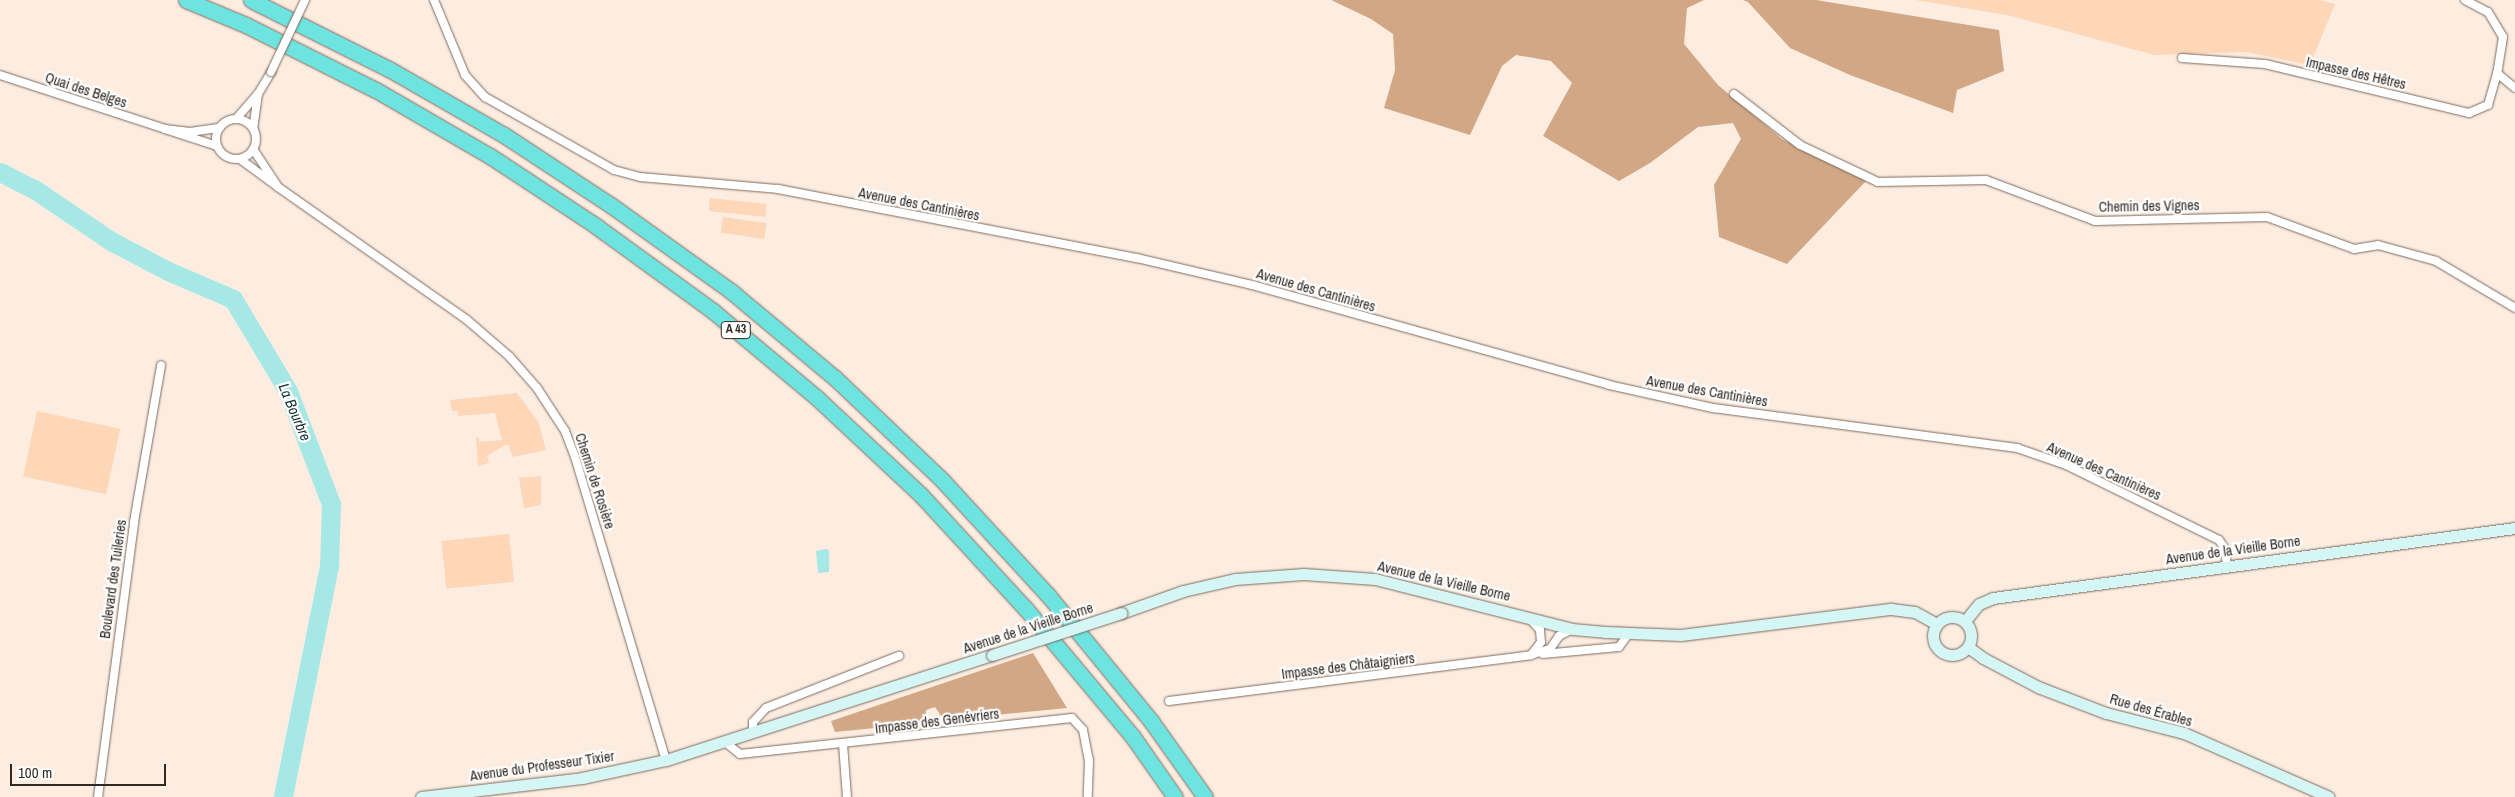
<!DOCTYPE html>
<html>
<head>
<meta charset="utf-8">
<style>
	body { margin:0 }
	#map { position:relative; width:2515px; height:797px; overflow:hidden; background:#fdede1; font-family:"Archivo Narrow",sans-serif }
	div>[style] { position:absolute }
	.green>* { inset:0; background:#fed6b8; transform-origin:0 0 }
	.forest>* { inset:0; background:#d1a786 }
	.water>* { inset:0; background:#a6e8e5 }
	.river>* { height:19px; margin:-9.5px; padding:0 9.5px; transform-origin:9.5px; border-radius:9.5px; background:#a6e8e5 }
	.roads { filter:drop-shadow(0 0 1px #7c6a5d) drop-shadow(0 0 1px #7c6a5d) }
	.street>* { height:8px; margin:-4px; padding:0 4px; transform-origin:4px; border-radius:4px; background:#fff }
	.street>.ring { margin:-4px; padding:0; box-sizing:content-box; background:none; border:8px solid #fff; border-radius:50% }
	.secondary>* { height:11px; margin:-5.5px; padding:0 5.5px; transform-origin:5.5px; border-radius:5.5px; background:#d4f7f6 }
	.secondary>.ring { margin:-5.5px; padding:0; box-sizing:content-box; background:none; border:11px solid #d4f7f6; border-radius:50% }
	.highway>* { height:15px; margin:-7.5px; padding:0 7.5px; transform-origin:7.5px; border-radius:7.5px; background:#6ee4e0 }
	.bridges { filter:drop-shadow(0 0 1px #7c6a5d) drop-shadow(0 0 1px #7c6a5d) }
	.street-bridge>* { height:8px; margin:-4px; padding:0 4px; transform-origin:4px; border-radius:4px; background:#fff }
	.secondary-bridge>* { height:11px; margin:-5.5px; padding:0 5.5px; transform-origin:5.5px; border-radius:5.5px; background:#d4f7f6 }
	span { translate:-50% -50%; white-space:nowrap; text-align:center; line-height:1.15; -webkit-text-stroke:4.5px #fff; paint-order:stroke }
	.shield-label span { padding:1px 4px; background:#fff; border:1px solid; border-radius:4px; -webkit-text-stroke-width:0 }
	.shield-label { font-size:12px; color:#312a24; font-weight:700 }
	.street-label { font-size:14px; color:#312a24 }
	.water-label { font-size:15px; color:#123332; font-style:italic }
	.scale { position:absolute; left:10px; top:764px; width:156px; height:22px; box-sizing:border-box; border:2px solid #312a24; border-top:0; padding-left:6px; font-size:15px; line-height:18px; white-space:nowrap; color:#312a24; -webkit-text-stroke:4px #fff; paint-order:stroke }
</style>
</head>
<body>
<div id="map">
	<div class="green">
		<i style="clip-path:polygon(1915px 0,2320px 0,2335px 4px,2310px 65px,2246px 52px,2154px 55px,2007px 15px)"></i>
		<i style="left:710px;top:198px;width:57px;height:13px;rotate:6deg"></i>
		<i style="left:723px;top:217px;width:44px;height:16px;rotate:8deg"></i>
		<i style="clip-path:polygon(517px 393px,539px 423px,546px 450px,513px 457px,508px 445px,505px 445px,487px 456px,489px 463px,478px 466px,476px 438px,479px 437px,479px 442px,502px 440px,495px 413px,458px 416px,457px 411px,452px 411px,450px 400px)"></i>
		<i style="left:37px;top:411px;width:85px;height:67px;rotate:12deg"></i>
		<i style="clip-path:polygon(541px 476px,541px 505px,524px 508px,519px 478px)"></i>
		<i style="left:509px;top:534px;width:48px;height:68px;rotate:84deg"></i>
	</div>
	<div class="forest">
		<i style="clip-path:polygon(1331px 0,1704px 0,1687px 8px,1684px 44px,1718px 85px,1782px 139px,1866px 181px,1787px 264px,1719px 237px,1714px 185px,1741px 139px,1733px 123px,1698px 127px,1650px 163px,1619px 181px,1543px 136px,1572px 83px,1551px 61px,1516px 55px,1502px 66px,1470px 135px,1384px 108px,1395px 70px,1393px 34px,1371px 19px)"></i>
		<i style="clip-path:polygon(1743px 0,1816px 0,1999px 30px,2004px 71px,1957px 90px,1953px 113px,1850px 75px,1790px 48px,1748px 2px)"></i>
		<i style="clip-path:polygon(1033px 653px,1067px 708px,944px 720px,935px 707px,926px 710px,925px 723px,835px 732px,831px 721px)"></i>
	</div>
	<div class="water">
		<i style="clip-path:polygon(826px 549px,829px 550px,829px 572px,818px 573px,816px 551px)"></i>
	</div>
	<div class="river">
		<i style="left:0;top:172px;width:38px;rotate:27deg"></i>
		<i style="left:34px;top:189px;width:93px;rotate:34deg"></i>
		<i style="left:111px;top:241px;width:64px;rotate:27.8deg"></i>
		<i style="left:168px;top:271px;width:71px;rotate:23.3deg"></i>
		<i style="left:233px;top:299px;width:107px;rotate:59.1deg"></i>
		<i style="left:288px;top:391px;width:121px;rotate:69.2deg"></i>
		<i style="left:331px;top:504px;width:62px;rotate:91.8deg"></i>
		<i style="left:329px;top:566px;width:236px;rotate:101.3deg"></i>
	</div>
	<div class="roads">
		<div class="street">
			<i style="left:434px;top:0;width:81px;rotate:67.5deg"></i>
			<i style="left:465px;top:75px;width:30px;rotate:48deg"></i>
			<i style="left:485px;top:97px;width:148px;rotate:29.5deg"></i>
			<i style="left:614px;top:170px;width:28px;rotate:15deg"></i>
			<i style="left:641px;top:177px;width:138px;rotate:5deg"></i>
			<i style="left:778px;top:189px;width:366px;rotate:10.9deg"></i>
			<i style="left:1137px;top:258px;width:118px;rotate:13.2deg"></i>
			<i style="left:1252px;top:285px;width:371px;rotate:15.6deg"></i>
			<i style="left:1609px;top:385px;width:107px;rotate:12.5deg"></i>
			<i style="left:1713px;top:408px;width:307px;rotate:7.5deg"></i>
			<i style="left:2017px;top:448px;width:52px;rotate:19.1deg"></i>
			<i style="left:2066px;top:465px;width:170px;rotate:26.1deg"></i>
			<i style="left:2219px;top:540px;width:11px;rotate:56deg"></i>
			<i style="left:2225px;top:549px;width:17px;rotate:83deg"></i>
			<i style="left:2465px;top:0;width:26px;rotate:28deg"></i>
			<i style="left:2488px;top:12px;width:29px;rotate:59deg"></i>
			<i style="left:2503px;top:37px;width:36px;rotate:99deg"></i>
			<i style="left:2497px;top:73px;width:23px;rotate:40deg"></i>
			<i style="left:2182px;top:58px;width:83px;rotate:4.1deg"></i>
			<i style="left:2265px;top:64px;width:210px;rotate:13.5deg"></i>
			<i style="left:2469px;top:113px;width:21px;rotate:-23deg"></i>
			<i style="left:2488px;top:105px;width:33px;rotate:-74deg"></i>
			<i style="left:0;top:75px;width:174px;rotate:18.1deg"></i>
			<i style="left:258px;top:94px;width:26px;rotate:-59deg"></i>
			<i style="left:1734px;top:94px;width:83px;rotate:37.7deg"></i>
			<i style="left:1800px;top:145px;width:86px;rotate:25.4deg"></i>
			<i style="left:1878px;top:182px;width:108px;rotate:-1.1deg"></i>
			<i style="left:1986px;top:180px;width:116px;rotate:20.6deg"></i>
			<i style="left:2095px;top:221px;width:172px;rotate:-1.3deg"></i>
			<i style="left:2267px;top:217px;width:93px;rotate:20.2deg"></i>
			<i style="left:2354px;top:249px;width:24px;rotate:-9deg"></i>
			<i style="left:2378px;top:245px;width:60px;rotate:15.4deg"></i>
			<i style="left:2436px;top:261px;width:92px;rotate:30.7deg"></i>
			<i style="left:236px;top:119px;width:33px;rotate:-49deg"></i>
			<i style="left:258px;top:94px;width:34px;rotate:98deg"></i>
			<i class="ring" style="left:216px;top:119px;width:32px;height:32px"></i>
			<i style="left:217px;top:146px;width:55px;rotate:-161.9deg"></i>
			<i style="left:165px;top:129px;width:25px;rotate:7deg"></i>
			<i style="left:190px;top:132px;width:30px;rotate:-8deg"></i>
			<i style="left:240px;top:159px;width:47px;rotate:36.4deg"></i>
			<i style="left:278px;top:187px;width:45px;rotate:-123.3deg"></i>
			<i style="left:278px;top:187px;width:230px;rotate:35.1deg"></i>
			<i style="left:466px;top:319px;width:57px;rotate:40.7deg"></i>
			<i style="left:509px;top:356px;width:43px;rotate:48.8deg"></i>
			<i style="left:537px;top:388px;width:51px;rotate:56.9deg"></i>
			<i style="left:565px;top:431px;width:28px;rotate:69deg"></i>
			<i style="left:575px;top:457px;width:316px;rotate:73.3deg"></i>
			<i style="left:1543px;top:654px;width:76px;rotate:-5.3deg"></i>
			<i style="left:1619px;top:647px;width:17px;rotate:-54deg"></i>
			<i style="left:1531px;top:655px;width:16px;rotate:-52deg"></i>
			<i style="left:1541px;top:642px;width:12px;rotate:-95deg"></i>
			<i style="left:1540px;top:630px;width:13px;rotate:-132deg"></i>
			<i style="left:1169px;top:701px;width:365px;rotate:-7.2deg"></i>
			<i style="left:1531px;top:655px;width:20px;rotate:-18deg"></i>
			<i style="left:1550px;top:649px;width:16px;rotate:-55deg"></i>
			<i style="left:1559px;top:636px;width:15px;rotate:-28deg"></i>
			<i style="left:753px;top:733px;width:11px;rotate:-90deg"></i>
			<i style="left:753px;top:722px;width:19px;rotate:-47deg"></i>
			<i style="left:766px;top:708px;width:143px;rotate:-21.4deg"></i>
			<i style="left:725px;top:742px;width:19px;rotate:39deg"></i>
			<i style="left:740px;top:754px;width:334px;rotate:-6.2deg"></i>
			<i style="left:1072px;top:718px;width:16px;rotate:47deg"></i>
			<i style="left:1083px;top:730px;width:31px;rotate:79deg"></i>
			<i style="left:1089px;top:760px;width:37px;rotate:92deg"></i>
			<i style="left:843px;top:744px;width:53px;rotate:85.7deg"></i>
			<i style="left:98px;top:797px;width:277px;rotate:-82.5deg"></i>
			<i style="left:134px;top:522px;width:159px;rotate:-80.2deg"></i>
		</div>
		<div class="secondary">
			<i style="left:1121px;top:613px;width:66px;rotate:-19.5deg"></i>
			<i style="left:1183px;top:591px;width:53px;rotate:-13deg"></i>
			<i style="left:1235px;top:579px;width:69px;rotate:-4.1deg"></i>
			<i style="left:1304px;top:574px;width:71px;rotate:4deg"></i>
			<i style="left:1375px;top:579px;width:203px;rotate:14.2deg"></i>
			<i style="left:1572px;top:629px;width:33px;rotate:5deg"></i>
			<i style="left:1605px;top:632px;width:76px;rotate:2.3deg"></i>
			<i style="left:1681px;top:635px;width:212px;rotate:-7.1deg"></i>
			<i style="left:1891px;top:609px;width:24px;rotate:7deg"></i>
			<i style="left:1915px;top:612px;width:25px;rotate:29deg"></i>
			<i class="ring" style="left:1933px;top:617px;width:27px;height:27px"></i>
			<i style="left:1965px;top:621px;width:22px;rotate:-51deg"></i>
			<i style="left:1979px;top:604px;width:15px;rotate:-23deg"></i>
			<i style="left:1993px;top:598px;width:527px;rotate:-7.64deg"></i>
			<i style="left:1968px;top:647px;width:19px;rotate:36deg"></i>
			<i style="left:1983px;top:658px;width:62px;rotate:27.8deg"></i>
			<i style="left:2038px;top:687px;width:73px;rotate:20.9deg"></i>
			<i style="left:2106px;top:713px;width:81px;rotate:14.4deg"></i>
			<i style="left:2184px;top:733px;width:158px;rotate:23.8deg"></i>
			<i style="left:421px;top:797px;width:162px;rotate:-6.7deg"></i>
			<i style="left:582px;top:778px;width:86px;rotate:-12.1deg"></i>
			<i style="left:666px;top:760px;width:342px;rotate:-17.9deg"></i>
		</div>
		<div class="highway">
			<i style="left:186px;top:0;width:65px;rotate:22.6deg"></i>
			<i style="left:246px;top:25px;width:145px;rotate:26.6deg"></i>
			<i style="left:376px;top:90px;width:132px;rotate:30.1deg"></i>
			<i style="left:490px;top:156px;width:127px;rotate:33.4deg"></i>
			<i style="left:596px;top:226px;width:145px;rotate:36deg"></i>
			<i style="left:713px;top:311px;width:136px;rotate:39.9deg"></i>
			<i style="left:817px;top:398px;width:142px;rotate:43deg"></i>
			<i style="left:921px;top:495px;width:155px;rotate:47.4deg"></i>
			<i style="left:1026px;top:609px;width:167px;rotate:50.1deg"></i>
			<i style="left:1133px;top:737px;width:73px;rotate:55deg"></i>
			<i style="left:251px;top:0;width:154px;rotate:26.6deg"></i>
			<i style="left:389px;top:69px;width:133px;rotate:29.9deg"></i>
			<i style="left:504px;top:135px;width:129px;rotate:33.3deg"></i>
			<i style="left:612px;top:206px;width:148px;rotate:35.6deg"></i>
			<i style="left:732px;top:292px;width:134px;rotate:39.9deg"></i>
			<i style="left:835px;top:378px;width:149px;rotate:43.6deg"></i>
			<i style="left:943px;top:481px;width:155px;rotate:47.4deg"></i>
			<i style="left:1048px;top:595px;width:163px;rotate:50.7deg"></i>
			<i style="left:1151px;top:721px;width:93px;rotate:54.6deg"></i>
		</div>
	</div>
	<div class="bridges">
		<div class="street-bridge">
			<i style="left:271px;top:72px;width:80px;rotate:-64.7deg"></i>
		</div>
		<div class="secondary-bridge">
			<i style="left:992px;top:655px;width:136px;rotate:-18deg"></i>
		</div>
	</div>
	<div class="shield-label">
		<span style="left:736px;top:330px">A 43</span>
	</div>
	<div class="street-label">
		<span style="left:2356px;top:73px;rotate:13deg">Impasse des Hêtres</span>
		<span style="left:86px;top:90px;rotate:18deg">Quai des Belges</span>
		<span style="left:919px;top:204px;rotate:11deg">Avenue des Cantinières</span>
		<span style="left:2149px;top:206px;rotate:-1deg">Chemin des Vignes</span>
		<span style="left:1316px;top:290px;rotate:16deg">Avenue des Cantinières</span>
		<span style="left:1707px;top:391px;rotate:10deg">Avenue des Cantinières</span>
		<span style="left:2104px;top:471px;rotate:24deg">Avenue des Cantinières</span>
		<span style="left:595px;top:481px;rotate:72deg">Chemin de Rosière</span>
		<span style="left:2233px;top:550px;rotate:-8deg">Avenue de la Vieille Borne</span>
		<span style="left:113px;top:579px;rotate:-82deg">Boulevard des Tuileries</span>
		<span style="left:1444px;top:581px;rotate:13deg">Avenue de la Vieille Borne</span>
		<span style="left:1028px;top:628px;rotate:-18deg">Avenue de la Vieille Borne</span>
		<span style="left:1348px;top:666px;rotate:-7deg">Impasse des Châtaigniers</span>
		<span style="left:2151px;top:710px;rotate:16deg">Rue des Érables</span>
		<span style="left:937px;top:721px;rotate:-7deg">Impasse des Genévriers</span>
		<span style="left:542px;top:766px;rotate:-8deg">Avenue du Professeur Tixier</span>
	</div>
	<div class="water-label">
		<span style="left:295px;top:412px;rotate:67deg">La Bourbre</span>
	</div>
	<div class="scale">100 m</div>
</div>
</body>
</html>
